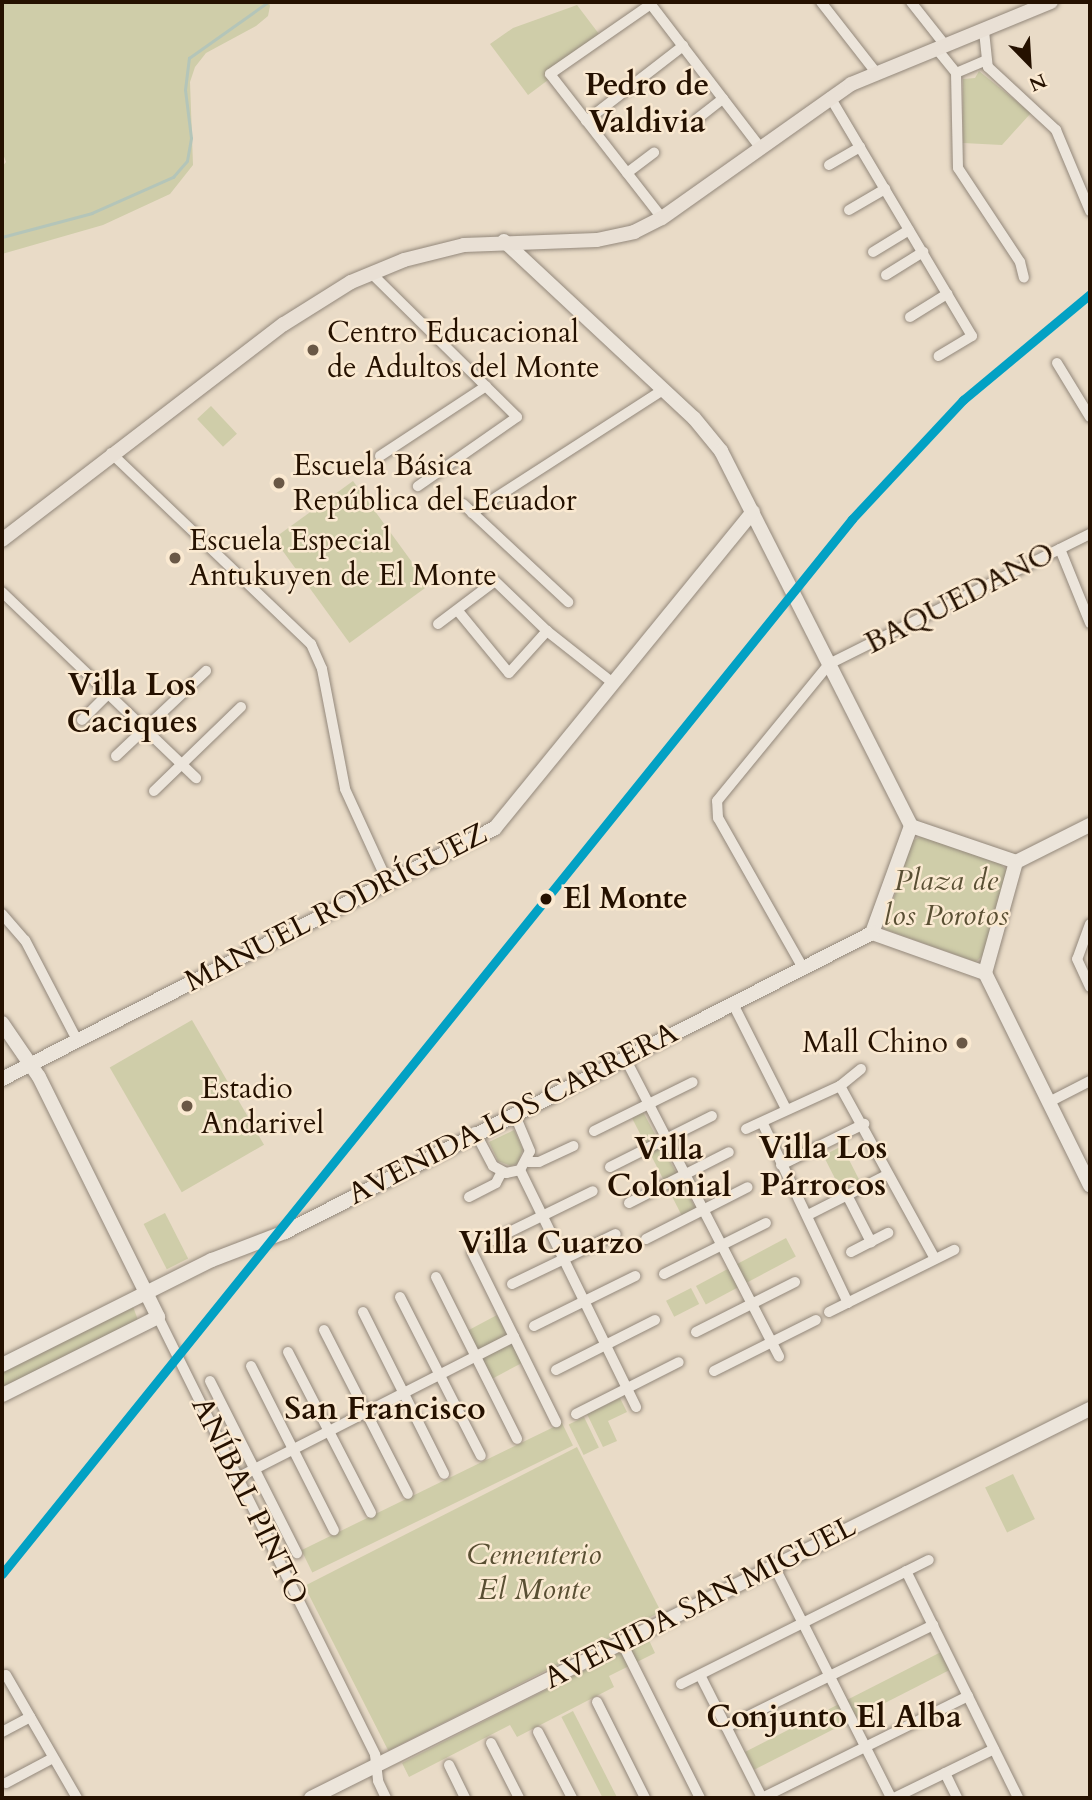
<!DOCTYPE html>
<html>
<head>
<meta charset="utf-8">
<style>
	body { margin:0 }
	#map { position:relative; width:1092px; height:1800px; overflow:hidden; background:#e9dbc7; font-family:Cardo,serif }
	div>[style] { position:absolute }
	.green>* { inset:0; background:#cfcda9; transform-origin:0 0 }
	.stream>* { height:2.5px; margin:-1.25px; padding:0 1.25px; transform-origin:1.25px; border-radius:1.25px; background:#b4c5b9 }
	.roads { filter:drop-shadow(0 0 2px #93887b) drop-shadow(0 0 2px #93887b) }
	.street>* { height:10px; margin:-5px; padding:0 5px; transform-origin:5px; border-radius:5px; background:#ece5db }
	.secondary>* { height:14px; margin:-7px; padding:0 7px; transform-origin:7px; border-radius:7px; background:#ece5db }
	.primary>* { height:14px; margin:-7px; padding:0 7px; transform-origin:7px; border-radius:7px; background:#e9e0d5 }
	.rail-1>* { height:9px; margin:-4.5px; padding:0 4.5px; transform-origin:4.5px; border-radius:4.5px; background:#02a1c4 }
	.dots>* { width:19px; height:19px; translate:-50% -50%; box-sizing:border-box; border:4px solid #fae9d1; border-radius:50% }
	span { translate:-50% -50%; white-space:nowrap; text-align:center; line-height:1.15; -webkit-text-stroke:5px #fae9d1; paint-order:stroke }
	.poi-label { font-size:30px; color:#251100 }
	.left { translate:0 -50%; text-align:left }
	.right { translate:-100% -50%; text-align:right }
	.street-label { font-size:30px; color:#251100 }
	.park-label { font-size:30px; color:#594f33; font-style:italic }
	.stop-label { font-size:30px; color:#251100; font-weight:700 }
	.neighbourhood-label { font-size:32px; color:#251100; font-weight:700 }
	.frame { position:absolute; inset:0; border:4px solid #251100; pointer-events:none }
	.north { position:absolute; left:994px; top:28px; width:70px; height:70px; -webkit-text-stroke:5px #fae9d1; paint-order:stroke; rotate:156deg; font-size:19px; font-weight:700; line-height:28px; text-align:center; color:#251100 }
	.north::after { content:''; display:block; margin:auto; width:24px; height:32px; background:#251100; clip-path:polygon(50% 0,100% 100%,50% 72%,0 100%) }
</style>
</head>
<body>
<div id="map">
	<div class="green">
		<i style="clip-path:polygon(2px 2px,269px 2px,270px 6px,268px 16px,256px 26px,206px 53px,195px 67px,190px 82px,193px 165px,170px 194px,103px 225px,2px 254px,2px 167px,6px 162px,2px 151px)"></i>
		<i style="clip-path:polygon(577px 5px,599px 34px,544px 75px,548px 80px,528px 95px,490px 44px,513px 28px)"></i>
		<i style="clip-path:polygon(979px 71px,1031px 113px,1002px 145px,963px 143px,963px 79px,975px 78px)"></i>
		<i style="left:211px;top:406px;width:38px;height:19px;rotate:47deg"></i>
		<i style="left:353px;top:481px;width:129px;height:98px;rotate:54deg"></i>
		<i style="clip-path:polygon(922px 836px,1000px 863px,1007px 871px,984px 954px,976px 962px,884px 929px,912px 841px)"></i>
		<i style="left:192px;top:1020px;width:144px;height:95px;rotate:60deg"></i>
		<i style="clip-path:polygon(643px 1112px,696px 1209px,682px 1216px,632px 1118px)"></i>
		<i style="clip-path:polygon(514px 1130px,523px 1149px,518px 1163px,511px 1166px,498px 1161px,489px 1142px)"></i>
		<i style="left:842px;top:1146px;width:39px;height:21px;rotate:63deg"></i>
		<i style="left:165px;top:1213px;width:51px;height:24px;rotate:63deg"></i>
		<i style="left:786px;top:1238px;width:21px;height:102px;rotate:62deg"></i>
		<i style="left:691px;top:1288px;width:18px;height:28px;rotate:63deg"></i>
		<i style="clip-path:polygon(132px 1304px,138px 1320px,2px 1388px,2px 1367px)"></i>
		<i style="left:497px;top:1315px;width:54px;height:34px;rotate:62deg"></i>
		<i style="clip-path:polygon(620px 1398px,627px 1412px,608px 1421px,617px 1441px,603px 1447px,587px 1414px)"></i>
		<i style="left:584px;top:1417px;width:34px;height:17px;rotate:64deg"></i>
		<i style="left:562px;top:1423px;width:25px;height:290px;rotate:64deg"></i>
		<i style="left:577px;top:1447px;width:185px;height:306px;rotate:63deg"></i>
		<i style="left:1013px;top:1474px;width:50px;height:31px;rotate:64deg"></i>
		<i style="clip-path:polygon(648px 1638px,655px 1653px,609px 1676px,614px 1687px,517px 1737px,510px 1725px,409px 1777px,402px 1763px)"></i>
		<i style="left:941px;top:1652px;width:20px;height:220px;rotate:63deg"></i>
		<i style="left:573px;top:1711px;width:98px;height:13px;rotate:63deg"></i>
	</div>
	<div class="stream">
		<i style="left:2px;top:237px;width:93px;rotate:-14.9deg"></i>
		<i style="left:92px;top:213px;width:89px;rotate:-24deg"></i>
		<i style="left:173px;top:177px;width:21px;rotate:-49deg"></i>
		<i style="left:187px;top:161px;width:23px;rotate:-80deg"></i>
		<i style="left:191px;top:138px;width:48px;rotate:-97.1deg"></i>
		<i style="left:185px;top:90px;width:32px;rotate:-83deg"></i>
		<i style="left:189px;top:58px;width:97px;rotate:-35.3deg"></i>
	</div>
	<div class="roads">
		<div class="street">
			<i style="left:649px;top:2px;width:183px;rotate:52.6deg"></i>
			<i style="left:821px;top:2px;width:88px;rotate:52deg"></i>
			<i style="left:911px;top:2px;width:55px;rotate:51.7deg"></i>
			<i style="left:651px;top:4px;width:123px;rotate:145.3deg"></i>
			<i style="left:550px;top:74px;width:182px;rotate:52.1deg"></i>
			<i style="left:984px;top:31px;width:36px;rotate:84deg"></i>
			<i style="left:988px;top:67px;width:93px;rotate:42.8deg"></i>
			<i style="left:1056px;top:130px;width:88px;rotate:67.2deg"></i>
			<i style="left:936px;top:48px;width:32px;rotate:51deg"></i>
			<i style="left:956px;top:73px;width:95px;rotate:88.8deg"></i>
			<i style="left:958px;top:168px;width:113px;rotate:56.6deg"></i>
			<i style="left:1020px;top:262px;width:16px;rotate:76deg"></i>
			<i style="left:956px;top:73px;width:33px;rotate:-23deg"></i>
			<i style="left:830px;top:97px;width:278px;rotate:59.3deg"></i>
			<i style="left:972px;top:336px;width:39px;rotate:149deg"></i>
			<i style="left:697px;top:119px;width:33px;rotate:-38deg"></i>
			<i style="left:586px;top:121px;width:123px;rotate:-37.7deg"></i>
			<i style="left:829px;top:165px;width:36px;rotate:-30deg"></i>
			<i style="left:627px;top:173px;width:34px;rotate:-37deg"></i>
			<i style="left:849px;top:210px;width:42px;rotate:-30.3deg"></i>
			<i style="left:873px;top:252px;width:42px;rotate:-31.4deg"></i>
			<i style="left:371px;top:273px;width:205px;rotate:44.6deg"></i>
			<i style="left:517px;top:417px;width:121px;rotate:145.1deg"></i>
			<i style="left:886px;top:275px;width:44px;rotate:-31.9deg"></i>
			<i style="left:910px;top:317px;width:44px;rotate:-31.9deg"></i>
			<i style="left:1057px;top:363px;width:63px;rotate:58.6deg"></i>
			<i style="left:111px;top:453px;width:277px;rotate:43.7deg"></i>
			<i style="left:311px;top:644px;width:27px;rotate:66deg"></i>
			<i style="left:322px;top:669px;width:122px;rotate:79.1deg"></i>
			<i style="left:345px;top:789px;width:103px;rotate:65.4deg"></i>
			<i style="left:380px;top:456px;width:127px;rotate:-33.4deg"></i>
			<i style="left:463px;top:504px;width:144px;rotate:43deg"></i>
			<i style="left:472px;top:513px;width:227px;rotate:-32.8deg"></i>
			<i style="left:1060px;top:549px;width:80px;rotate:67.9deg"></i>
			<i style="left:2px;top:592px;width:269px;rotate:43.8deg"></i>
			<i style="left:458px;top:611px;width:80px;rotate:50.6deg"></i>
			<i style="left:509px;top:673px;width:57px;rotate:-47.9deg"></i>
			<i style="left:438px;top:624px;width:71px;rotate:-37deg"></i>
			<i style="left:495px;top:581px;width:72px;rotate:43.9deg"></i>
			<i style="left:547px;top:631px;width:85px;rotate:38.3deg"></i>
			<i style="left:82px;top:720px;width:38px;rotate:-45deg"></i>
			<i style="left:116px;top:756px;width:124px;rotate:-43.4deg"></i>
			<i style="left:154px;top:791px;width:121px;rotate:-44deg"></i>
			<i style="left:2px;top:914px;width:35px;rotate:49deg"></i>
			<i style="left:25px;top:940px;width:113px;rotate:62.5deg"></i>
			<i style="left:1090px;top:924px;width:37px;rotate:110deg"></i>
			<i style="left:1077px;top:959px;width:31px;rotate:65deg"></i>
			<i style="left:803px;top:968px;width:172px;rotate:-119.5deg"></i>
			<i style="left:718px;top:818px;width:17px;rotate:-93deg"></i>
			<i style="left:717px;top:801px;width:177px;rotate:-50.7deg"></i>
			<i style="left:829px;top:664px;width:292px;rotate:-26.5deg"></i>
			<i style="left:733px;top:1004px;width:118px;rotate:63.2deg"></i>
			<i style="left:625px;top:1058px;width:336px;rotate:62.7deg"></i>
			<i style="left:840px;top:1086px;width:197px;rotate:61.2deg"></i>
			<i style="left:1049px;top:1102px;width:46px;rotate:-27.1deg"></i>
			<i style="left:763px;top:1124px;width:198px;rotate:64.6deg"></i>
			<i style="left:746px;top:1129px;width:103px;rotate:-24.6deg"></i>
			<i style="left:840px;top:1086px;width:27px;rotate:-39deg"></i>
			<i style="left:594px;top:1131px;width:110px;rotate:-26.3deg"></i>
			<i style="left:475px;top:1132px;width:38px;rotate:62deg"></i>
			<i style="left:493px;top:1166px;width:15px;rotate:28deg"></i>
			<i style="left:506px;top:1173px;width:14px;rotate:-12deg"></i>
			<i style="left:520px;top:1170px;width:21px;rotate:-62deg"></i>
			<i style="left:530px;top:1151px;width:41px;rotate:-112.8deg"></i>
			<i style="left:528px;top:1162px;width:11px"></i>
			<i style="left:539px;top:1162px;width:38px;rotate:-25deg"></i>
			<i style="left:781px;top:1165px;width:93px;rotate:-26.3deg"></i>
			<i style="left:610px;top:1167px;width:114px;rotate:-26.6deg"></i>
			<i style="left:520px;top:1170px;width:264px;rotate:63.9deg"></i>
			<i style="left:469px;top:1197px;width:30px;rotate:-27deg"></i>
			<i style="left:496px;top:1183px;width:13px;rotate:-63deg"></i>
			<i style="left:848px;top:1197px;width:51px;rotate:62.9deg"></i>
			<i style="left:629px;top:1203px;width:112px;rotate:-27deg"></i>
			<i style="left:808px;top:1215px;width:89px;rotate:-26.9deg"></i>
			<i style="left:646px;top:1239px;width:114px;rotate:-27deg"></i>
			<i style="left:493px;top:1240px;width:111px;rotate:-26.1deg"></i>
			<i style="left:472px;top:1252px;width:190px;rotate:63.7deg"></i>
			<i style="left:851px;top:1252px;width:42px;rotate:-27.2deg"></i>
			<i style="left:664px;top:1274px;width:114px;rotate:-26.6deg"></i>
			<i style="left:436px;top:1277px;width:181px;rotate:63.4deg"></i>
			<i style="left:512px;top:1284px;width:115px;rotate:-25.7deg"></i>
			<i style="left:400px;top:1297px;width:178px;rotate:63deg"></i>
			<i style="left:363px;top:1312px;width:181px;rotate:63.4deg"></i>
			<i style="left:829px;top:1312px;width:140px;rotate:-26.4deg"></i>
			<i style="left:158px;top:1317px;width:489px;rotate:63.6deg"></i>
			<i style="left:375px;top:1755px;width:26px;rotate:83deg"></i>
			<i style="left:378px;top:1781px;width:19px;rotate:65deg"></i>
			<i style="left:534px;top:1326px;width:113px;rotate:-26.3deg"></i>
			<i style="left:324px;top:1330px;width:184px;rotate:62.9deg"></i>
			<i style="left:696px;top:1332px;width:111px;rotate:-26.8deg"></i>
			<i style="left:288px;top:1352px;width:181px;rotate:62.7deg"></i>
			<i style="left:251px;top:1366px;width:184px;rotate:63.2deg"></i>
			<i style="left:556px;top:1370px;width:111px;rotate:-26.8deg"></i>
			<i style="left:714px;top:1371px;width:114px;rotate:-26.6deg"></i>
			<i style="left:210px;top:1381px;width:193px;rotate:63.2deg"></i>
			<i style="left:576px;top:1414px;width:115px;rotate:-26.8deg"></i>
			<i style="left:237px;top:1478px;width:311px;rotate:-27deg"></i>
			<i style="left:774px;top:1566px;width:260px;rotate:63.2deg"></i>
			<i style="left:906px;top:1571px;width:253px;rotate:63.7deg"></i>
			<i style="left:622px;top:1643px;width:174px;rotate:63.3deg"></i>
			<i style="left:700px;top:1675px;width:138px;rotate:63.2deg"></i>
			<i style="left:2px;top:1677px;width:4px;rotate:-27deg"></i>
			<i style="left:6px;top:1675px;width:142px;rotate:60deg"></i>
			<i style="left:681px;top:1684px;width:277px;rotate:-26.6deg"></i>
			<i style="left:597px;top:1702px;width:107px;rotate:63.4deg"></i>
			<i style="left:726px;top:1727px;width:231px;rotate:-26.2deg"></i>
			<i style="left:2px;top:1732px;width:32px;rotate:-28deg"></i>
			<i style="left:538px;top:1732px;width:74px;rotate:62.7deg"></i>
			<i style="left:491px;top:1743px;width:62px;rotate:63deg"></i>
			<i style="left:449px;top:1765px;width:37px;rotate:64deg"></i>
			<i style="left:945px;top:1773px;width:28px;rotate:64deg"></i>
			<i style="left:6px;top:1783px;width:53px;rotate:-28deg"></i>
			<i style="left:762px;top:1798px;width:230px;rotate:-26.3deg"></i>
			<i style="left:894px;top:1798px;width:111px;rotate:-26.1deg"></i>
		</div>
		<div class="secondary">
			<i style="left:504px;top:241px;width:260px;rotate:43deg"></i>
			<i style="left:694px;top:418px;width:43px;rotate:50.7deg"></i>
			<i style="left:721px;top:451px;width:420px;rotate:63.1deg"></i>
			<i style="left:911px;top:826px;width:111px;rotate:18.9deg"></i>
			<i style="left:1016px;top:862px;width:83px;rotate:-26.6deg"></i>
			<i style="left:872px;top:933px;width:120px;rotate:19.5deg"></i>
			<i style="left:872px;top:933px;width:114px;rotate:-70deg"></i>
			<i style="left:985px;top:973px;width:237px;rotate:63.7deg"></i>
			<i style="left:985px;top:973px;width:115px;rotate:-74.4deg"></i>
			<i style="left:2px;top:1023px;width:65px;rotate:55.6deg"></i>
			<i style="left:39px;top:1077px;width:268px;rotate:63.6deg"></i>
			<i style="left:158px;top:1317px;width:174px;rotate:153.4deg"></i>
			<i style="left:2px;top:1079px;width:553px;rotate:-26.98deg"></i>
			<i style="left:495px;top:828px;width:408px;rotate:-50.8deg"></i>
			<i style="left:2px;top:1365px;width:235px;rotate:-26.6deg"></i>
			<i style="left:212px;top:1260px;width:78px;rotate:-21deg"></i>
			<i style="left:285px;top:1232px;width:659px;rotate:-26.99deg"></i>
			<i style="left:311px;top:1798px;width:871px;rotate:-26.54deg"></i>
		</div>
		<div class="primary">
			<i style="left:2px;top:540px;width:355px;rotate:-37.5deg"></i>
			<i style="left:284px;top:324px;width:79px;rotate:-32.1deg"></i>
			<i style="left:351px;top:282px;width:57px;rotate:-22.5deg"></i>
			<i style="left:404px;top:260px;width:62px;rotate:-14deg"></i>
			<i style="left:464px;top:245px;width:133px;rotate:-2.2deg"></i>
			<i style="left:597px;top:240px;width:38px;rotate:-12deg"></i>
			<i style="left:634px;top:232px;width:31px;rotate:-27deg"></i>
			<i style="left:662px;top:218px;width:232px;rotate:-35.3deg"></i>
			<i style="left:851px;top:84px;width:216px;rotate:-22.3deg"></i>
		</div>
	</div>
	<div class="rail-1">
		<i style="left:2px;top:1574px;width:1355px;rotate:-51.14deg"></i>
		<i style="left:852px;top:519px;width:163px;rotate:-47deg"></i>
		<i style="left:963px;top:400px;width:165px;rotate:-39.8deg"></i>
	</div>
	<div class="dots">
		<i style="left:313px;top:350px;background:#6a5846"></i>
		<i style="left:279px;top:483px;background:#6a5846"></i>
		<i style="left:175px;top:558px;background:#6a5846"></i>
		<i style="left:546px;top:899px;background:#251100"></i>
		<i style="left:962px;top:1043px;background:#6a5846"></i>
		<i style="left:187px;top:1106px;background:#6a5846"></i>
	</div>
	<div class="poi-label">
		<span class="left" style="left:327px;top:350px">Centro Educacional<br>de Adultos del Monte</span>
		<span class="left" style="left:293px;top:483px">Escuela Básica<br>República del Ecuador</span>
		<span class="left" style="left:189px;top:558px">Escuela Especial<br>Antukuyen de El Monte</span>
		<span class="right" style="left:948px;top:1043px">Mall Chino</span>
		<span class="left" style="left:201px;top:1106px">Estadio<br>Andarivel</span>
	</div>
	<div class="street-label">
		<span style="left:960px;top:599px;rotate:-27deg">BAQUEDANO</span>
		<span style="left:336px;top:908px;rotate:-27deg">MANUEL RODRÍGUEZ</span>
		<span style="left:513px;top:1114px;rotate:-27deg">AVENIDA LOS CARRERA</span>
		<span style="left:249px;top:1501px;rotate:64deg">ANÍBAL PINTO</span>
		<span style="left:700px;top:1603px;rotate:-27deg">AVENIDA SAN MIGUEL</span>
	</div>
	<div class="park-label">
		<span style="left:946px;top:898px">Plaza de<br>los Porotos</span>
		<span style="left:534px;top:1572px">Cementerio<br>El Monte</span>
	</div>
	<div class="stop-label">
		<span class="left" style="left:563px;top:899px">El Monte</span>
	</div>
	<div class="neighbourhood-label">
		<span style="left:647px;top:104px">Pedro de<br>Valdivia</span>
		<span style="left:132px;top:704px">Villa Los<br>Caciques</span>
		<span style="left:823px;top:1167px">Villa Los<br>Párrocos</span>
		<span style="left:669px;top:1168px">Villa<br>Colonial</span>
		<span style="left:551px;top:1243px">Villa Cuarzo</span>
		<span style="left:385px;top:1409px">San Francisco</span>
		<span style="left:834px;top:1717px">Conjunto El Alba</span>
	</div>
	<div class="frame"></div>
	<div class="north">N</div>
</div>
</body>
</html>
